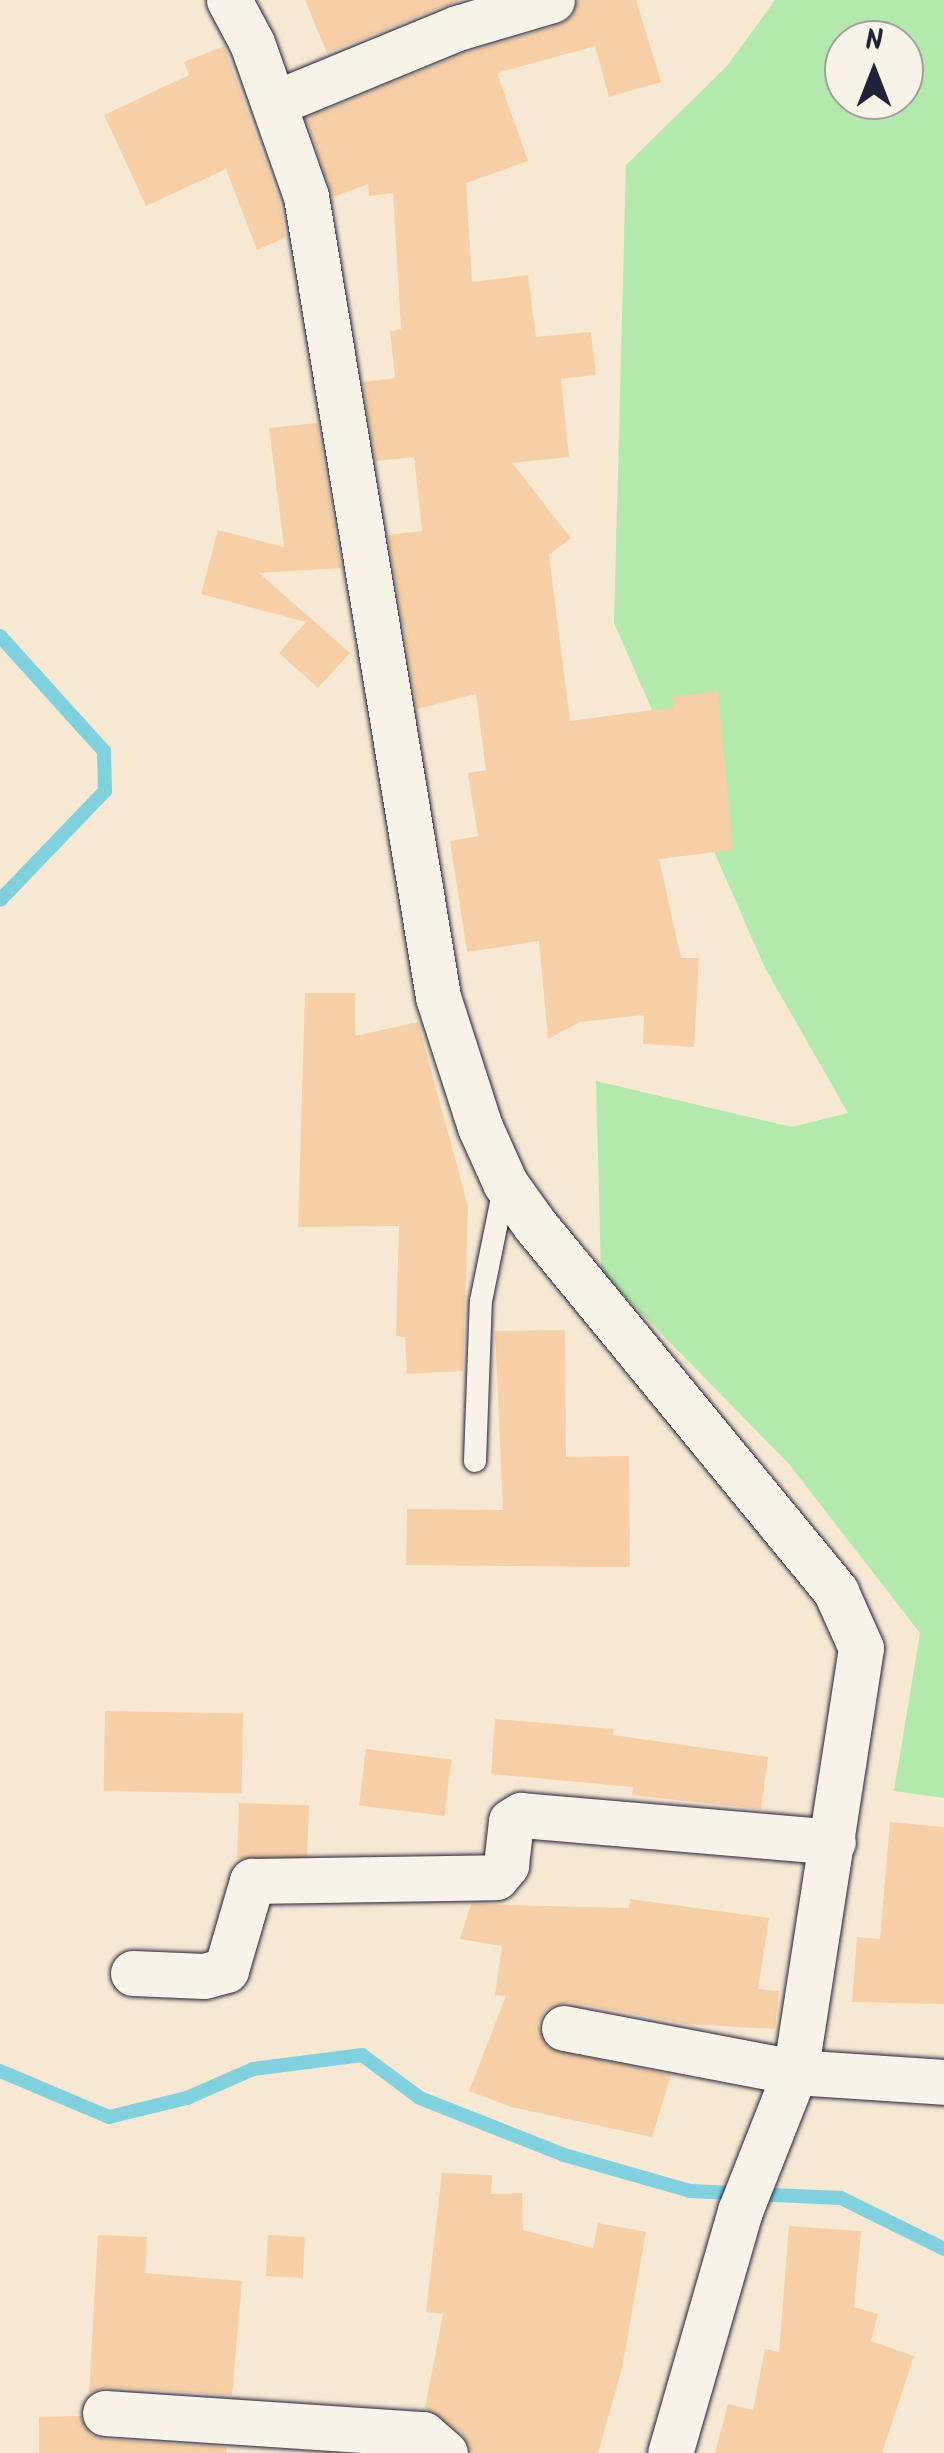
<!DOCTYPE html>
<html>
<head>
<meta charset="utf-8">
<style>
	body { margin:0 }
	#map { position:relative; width:944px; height:2453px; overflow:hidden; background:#f7e8d4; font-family:Kalam,sans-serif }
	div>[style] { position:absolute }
	.green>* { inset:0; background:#b3e9ac }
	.stream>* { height:14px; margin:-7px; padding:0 7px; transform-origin:7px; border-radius:7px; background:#81d0de }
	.building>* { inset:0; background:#f6cfa6; transform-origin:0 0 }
	.roads { filter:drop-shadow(0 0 2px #22223b) drop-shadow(0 0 2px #22223b) }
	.lane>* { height:22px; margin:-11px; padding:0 11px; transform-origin:11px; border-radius:11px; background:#f7f3e8 }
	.street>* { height:45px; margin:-22.5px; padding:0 22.5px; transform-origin:22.5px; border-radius:22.5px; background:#f7f3e8 }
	span { translate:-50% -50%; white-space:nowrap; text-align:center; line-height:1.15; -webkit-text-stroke:8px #f7f3e8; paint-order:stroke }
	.north { position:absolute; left:824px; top:20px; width:100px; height:100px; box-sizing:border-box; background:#f7f3e8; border:2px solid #a29fa3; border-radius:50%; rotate:0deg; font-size:28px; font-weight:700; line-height:40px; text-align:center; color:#22223b }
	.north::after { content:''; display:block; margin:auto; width:35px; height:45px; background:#22223b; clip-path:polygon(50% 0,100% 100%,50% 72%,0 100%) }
</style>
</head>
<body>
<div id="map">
	<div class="green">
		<i style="clip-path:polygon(evenodd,775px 0,944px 0,944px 1798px,894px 1791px,920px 1633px,789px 1464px,601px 1272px,596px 1081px,792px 1127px,848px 1113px,765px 968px,614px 623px,626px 165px,727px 66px,775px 0,844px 40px,904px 40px,904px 100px,844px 100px,844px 40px)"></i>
	</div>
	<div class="stream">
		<i style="left:0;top:636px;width:155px;rotate:47.9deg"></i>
		<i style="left:104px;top:751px;width:40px;rotate:88.6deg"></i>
		<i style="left:105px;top:791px;width:151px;rotate:133.9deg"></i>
		<i style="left:0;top:2071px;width:118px;rotate:22.9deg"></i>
		<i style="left:109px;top:2117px;width:80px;rotate:-13.7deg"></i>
		<i style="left:187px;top:2098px;width:72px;rotate:-23.7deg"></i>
		<i style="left:253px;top:2069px;width:110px;rotate:-7.3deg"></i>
		<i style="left:362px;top:2055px;width:72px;rotate:36.6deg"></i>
		<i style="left:420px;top:2098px;width:155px;rotate:21.6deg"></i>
		<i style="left:564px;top:2155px;width:131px;rotate:15.9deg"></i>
		<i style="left:690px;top:2191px;width:151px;rotate:2.7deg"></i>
		<i style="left:841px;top:2198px;width:115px;rotate:26.3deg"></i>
	</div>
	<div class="building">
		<i style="clip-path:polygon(305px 0,459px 0,327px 53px)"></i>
		<i style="clip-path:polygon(578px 0,636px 0,661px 82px,609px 97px,595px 46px,497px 73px,528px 161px,466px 183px,472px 282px,528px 275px,536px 337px,591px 332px,596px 375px,561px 379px,569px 457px,512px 463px,571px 538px,549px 555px,570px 721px,674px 707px,672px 697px,718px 691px,733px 850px,659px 859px,681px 958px,699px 958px,694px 1047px,643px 1044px,644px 1015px,580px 1022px,548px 1039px,539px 941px,467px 952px,450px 841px,478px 836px,468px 773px,486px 770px,476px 694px,417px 709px,388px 535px,422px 531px,414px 457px,376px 461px,363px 382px,395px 378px,390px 331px,401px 329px,393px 193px,369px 196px,368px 184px,333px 197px,306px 118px,466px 53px,559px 25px,572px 17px)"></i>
		<i style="clip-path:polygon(224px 46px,280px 203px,286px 237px,257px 250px,226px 169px,146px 206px,104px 115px,189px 75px,184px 62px)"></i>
		<i style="clip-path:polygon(317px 423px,341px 568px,259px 573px,350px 653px,318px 688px,279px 653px,306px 622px,201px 594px,218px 530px,284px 547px,269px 428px)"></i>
		<i style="clip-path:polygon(305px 993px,355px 993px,355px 1036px,418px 1022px,468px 1206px,463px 1371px,407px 1374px,405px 1337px,396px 1336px,399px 1226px,298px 1227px)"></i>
		<i style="clip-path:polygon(565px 1330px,566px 1457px,629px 1456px,630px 1567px,406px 1565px,407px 1509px,503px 1510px,495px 1331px)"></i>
		<i style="left:105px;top:1711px;width:138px;height:80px;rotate:1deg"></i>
		<i style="clip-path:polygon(495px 1719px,614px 1729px,613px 1735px,768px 1757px,761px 1809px,632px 1795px,633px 1787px,491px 1774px)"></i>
		<i style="left:366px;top:1749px;width:86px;height:57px;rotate:7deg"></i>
		<i style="left:239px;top:1803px;width:70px;height:55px;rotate:2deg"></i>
		<i style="clip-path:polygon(890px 1822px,944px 1827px,944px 2004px,852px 2002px,857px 1937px,880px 1939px)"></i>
		<i style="clip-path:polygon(630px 1899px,769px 1918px,758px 1989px,779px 1991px,775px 2029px,686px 2024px,569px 2002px,545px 2010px,538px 2024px,548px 2048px,671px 2075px,652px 2137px,511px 2107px,469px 2091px,506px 1996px,495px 1995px,502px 1946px,460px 1939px,471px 1904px,629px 1908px)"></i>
		<i style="clip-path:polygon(442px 2173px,492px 2175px,491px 2194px,522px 2193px,523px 2230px,593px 2248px,598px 2223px,646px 2232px,622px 2368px,598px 2453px,472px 2453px,462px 2433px,425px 2408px,443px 2314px,426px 2312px)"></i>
		<i style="clip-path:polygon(789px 2226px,861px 2231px,854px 2307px,878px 2314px,871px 2341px,914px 2356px,882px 2453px,715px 2453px,728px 2404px,753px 2410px,765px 2349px,779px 2352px)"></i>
		<i style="clip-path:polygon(98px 2235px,147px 2237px,145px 2273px,242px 2281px,232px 2395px,107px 2387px,89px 2393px)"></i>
		<i style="left:268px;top:2235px;width:37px;height:41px;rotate:3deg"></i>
		<i style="clip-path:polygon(80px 2416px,90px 2434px,102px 2439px,227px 2447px,226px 2453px,39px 2453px,39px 2417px)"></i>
	</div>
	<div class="roads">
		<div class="lane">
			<i style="left:475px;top:1461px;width:160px;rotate:-87.9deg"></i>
			<i style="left:481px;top:1301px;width:120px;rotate:-78.5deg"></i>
		</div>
		<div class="street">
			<i style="left:229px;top:0;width:49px;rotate:61.9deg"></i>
			<i style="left:252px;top:43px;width:162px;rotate:70.6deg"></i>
			<i style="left:306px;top:196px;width:812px;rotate:80.64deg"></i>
			<i style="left:438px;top:997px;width:137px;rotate:72.1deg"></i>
			<i style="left:480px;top:1127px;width:61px;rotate:65.9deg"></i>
			<i style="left:505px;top:1183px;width:52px;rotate:54.5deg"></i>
			<i style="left:535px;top:1225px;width:475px;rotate:50.6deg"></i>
			<i style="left:836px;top:1592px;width:61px;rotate:65.9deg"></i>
			<i style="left:861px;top:1648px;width:429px;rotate:98.8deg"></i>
			<i style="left:795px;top:2072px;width:149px;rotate:111.6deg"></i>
			<i style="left:740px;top:2211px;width:252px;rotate:106.1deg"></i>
			<i style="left:275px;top:103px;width:197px;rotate:-22.4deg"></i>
			<i style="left:457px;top:28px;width:99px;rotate:-16.4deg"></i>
			<i style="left:133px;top:1973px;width:71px;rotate:2.4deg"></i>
			<i style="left:204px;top:1976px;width:23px;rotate:-15deg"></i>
			<i style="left:226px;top:1970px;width:93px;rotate:-73.7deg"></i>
			<i style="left:252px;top:1881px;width:244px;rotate:-0.9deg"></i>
			<i style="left:496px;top:1877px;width:16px;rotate:-50deg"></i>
			<i style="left:506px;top:1865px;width:44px;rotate:-83.5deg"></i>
			<i style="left:511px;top:1821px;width:12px;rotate:-31deg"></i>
			<i style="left:521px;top:1815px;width:313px;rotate:4.9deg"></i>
			<i style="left:564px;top:2028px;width:235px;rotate:10.8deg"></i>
			<i style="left:795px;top:2072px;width:149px;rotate:3.8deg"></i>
			<i style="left:105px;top:2413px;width:319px;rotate:3.8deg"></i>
			<i style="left:423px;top:2434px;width:29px;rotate:41deg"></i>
		</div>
	</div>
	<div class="north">N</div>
</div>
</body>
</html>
